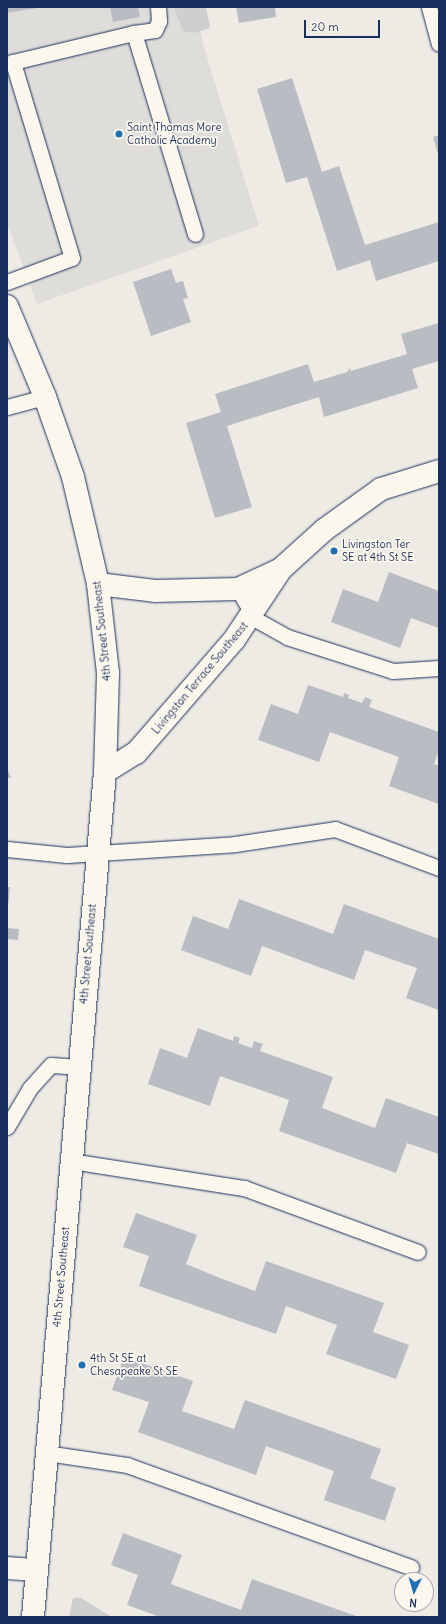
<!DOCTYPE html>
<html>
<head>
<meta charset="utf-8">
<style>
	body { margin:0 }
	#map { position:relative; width:446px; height:1624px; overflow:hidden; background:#eeebe4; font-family:Delius,sans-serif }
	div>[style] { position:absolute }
	.built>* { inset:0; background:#deddda }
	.green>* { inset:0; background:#cecfcf }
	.building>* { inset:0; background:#b9bcc3; transform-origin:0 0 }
	.roads { filter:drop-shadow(0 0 1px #1b2f5e) drop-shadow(0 0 1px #1b2f5e) }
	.service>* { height:15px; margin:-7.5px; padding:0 7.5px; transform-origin:7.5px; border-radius:7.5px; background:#fbf7ec }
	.minor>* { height:22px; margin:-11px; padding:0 11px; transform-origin:11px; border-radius:11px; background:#fbf7ec }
	.tertiary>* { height:22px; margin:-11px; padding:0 11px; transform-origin:11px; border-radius:11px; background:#fbf7ec }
	.dots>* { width:11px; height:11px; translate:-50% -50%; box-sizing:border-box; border:2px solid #fbf7ec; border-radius:50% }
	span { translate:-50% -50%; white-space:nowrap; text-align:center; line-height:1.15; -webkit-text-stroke:3.5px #fbf7ec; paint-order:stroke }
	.poi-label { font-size:11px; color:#1b2f5e }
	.left { translate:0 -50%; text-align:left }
	.street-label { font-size:11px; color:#1b2f5e }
	.frame { position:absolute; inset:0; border:8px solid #1b2f5e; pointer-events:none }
	.north { position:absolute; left:394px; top:1572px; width:40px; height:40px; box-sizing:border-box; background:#fbf7ec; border:1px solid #a1a7b3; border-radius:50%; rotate:185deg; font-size:11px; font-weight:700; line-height:16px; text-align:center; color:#1b2f5e }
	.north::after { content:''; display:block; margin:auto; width:14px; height:18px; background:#1f6fb2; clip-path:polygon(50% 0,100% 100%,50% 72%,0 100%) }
	.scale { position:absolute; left:304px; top:20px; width:76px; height:18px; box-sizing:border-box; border:2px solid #1b2f5e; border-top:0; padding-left:5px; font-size:12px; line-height:14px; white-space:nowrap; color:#1b2f5e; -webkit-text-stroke:3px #fbf7ec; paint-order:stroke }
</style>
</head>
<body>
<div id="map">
	<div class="built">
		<i style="clip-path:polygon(7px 7px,196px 7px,203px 44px,259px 226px,37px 304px,7px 223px)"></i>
	</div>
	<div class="green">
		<i style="clip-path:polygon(174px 7px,206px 7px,210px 28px,194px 33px,183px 31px)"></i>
		<i style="clip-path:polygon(73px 1598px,81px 1598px,112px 1617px,69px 1617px)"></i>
	</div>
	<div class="building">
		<i style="clip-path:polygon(7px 7px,37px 7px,37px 8px,7px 13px)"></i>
		<i style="clip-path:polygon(110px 7px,138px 7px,140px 17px,113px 22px)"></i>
		<i style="clip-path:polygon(236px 7px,275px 7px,276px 17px,239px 23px)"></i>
		<i style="clip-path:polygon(292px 78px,322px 172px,339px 166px,365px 245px,439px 222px,439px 261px,376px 281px,370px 260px,337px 271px,307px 177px,286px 183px,257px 89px)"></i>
		<i style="clip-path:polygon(439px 135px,439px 157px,433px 137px)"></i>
		<i style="clip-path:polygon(171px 269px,176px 283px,183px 281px,188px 298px,183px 299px,191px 322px,151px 336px,133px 282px)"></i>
		<i style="clip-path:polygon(439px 323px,439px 361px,412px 369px,418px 388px,324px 417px,319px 397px,227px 426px,252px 507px,215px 518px,186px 423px,221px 412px,215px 394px,308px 364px,314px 382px,347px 372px,350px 368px,351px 371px,407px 354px,401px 334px)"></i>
		<i style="clip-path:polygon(389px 572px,439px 591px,439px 628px,411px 618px,400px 648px,331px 622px,343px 589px,378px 602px)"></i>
		<i style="clip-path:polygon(308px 685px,343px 697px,344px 693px,349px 695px,348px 698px,362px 703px,365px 697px,372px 700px,369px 707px,439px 732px,439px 750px,434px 764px,439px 766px,439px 804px,389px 786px,399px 757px,330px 732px,319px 762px,258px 740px,271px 704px,298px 714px)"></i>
		<i style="clip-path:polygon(7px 768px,11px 778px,7px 778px)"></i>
		<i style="clip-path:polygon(7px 887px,10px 887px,8px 907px,7px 907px)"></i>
		<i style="clip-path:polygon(239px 899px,333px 934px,344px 904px,439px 939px,439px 1010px,406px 998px,417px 968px,365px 950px,354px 980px,262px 946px,251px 976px,181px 950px,193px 916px,228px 929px)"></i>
		<i style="left:7px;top:928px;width:12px;height:11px;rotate:5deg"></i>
		<i style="clip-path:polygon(198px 1028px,233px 1041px,234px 1036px,240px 1038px,238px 1043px,252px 1048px,254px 1041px,263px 1044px,260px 1051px,333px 1077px,322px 1108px,375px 1128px,386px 1098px,439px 1117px,439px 1154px,407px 1143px,396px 1173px,279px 1131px,289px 1100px,220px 1076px,210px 1106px,148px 1084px,160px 1048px,187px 1058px)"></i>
		<i style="clip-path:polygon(136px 1213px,197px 1235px,186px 1264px,220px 1278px,255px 1291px,266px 1261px,384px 1303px,373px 1332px,409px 1345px,396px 1379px,326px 1354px,337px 1325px,286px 1306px,276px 1334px,139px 1286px,149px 1256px,123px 1247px)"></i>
		<i style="clip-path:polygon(124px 1357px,193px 1381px,182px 1411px,234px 1429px,245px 1400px,381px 1449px,370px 1478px,396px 1488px,385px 1521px,324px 1500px,334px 1471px,266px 1446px,256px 1475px,138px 1432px,149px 1402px,112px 1390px)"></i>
		<i style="clip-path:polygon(123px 1533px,182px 1555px,171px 1584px,241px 1610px,252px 1579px,359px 1617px,160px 1617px,127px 1605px,138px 1575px,111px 1565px)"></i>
	</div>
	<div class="roads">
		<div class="service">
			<i style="left:429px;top:7px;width:38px;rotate:75deg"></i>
			<i style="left:134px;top:33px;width:21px;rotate:-8deg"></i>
			<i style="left:155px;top:30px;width:10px;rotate:-66deg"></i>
			<i style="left:159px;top:21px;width:14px;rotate:-94deg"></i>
			<i style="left:7px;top:282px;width:69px;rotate:-20.3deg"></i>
			<i style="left:72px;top:258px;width:205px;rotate:-106.8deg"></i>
			<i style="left:13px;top:62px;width:124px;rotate:-13.5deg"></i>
			<i style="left:134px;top:33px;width:210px;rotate:73.1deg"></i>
			<i style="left:7px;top:407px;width:39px;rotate:-15deg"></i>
			<i style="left:238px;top:589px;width:34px;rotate:60deg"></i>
			<i style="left:255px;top:619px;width:37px;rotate:29deg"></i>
			<i style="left:287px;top:637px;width:111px;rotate:17.8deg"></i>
			<i style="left:393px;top:671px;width:46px;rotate:-3.7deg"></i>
			<i style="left:7px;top:849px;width:60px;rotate:5.7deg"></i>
			<i style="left:67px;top:855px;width:168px;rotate:-3.7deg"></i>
			<i style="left:235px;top:844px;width:101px;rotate:-8.5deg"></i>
			<i style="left:335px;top:829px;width:111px;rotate:20.6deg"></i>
			<i style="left:7px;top:1127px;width:45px;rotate:-59.5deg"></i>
			<i style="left:30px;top:1088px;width:31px;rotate:-48deg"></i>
			<i style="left:51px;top:1065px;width:27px;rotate:4deg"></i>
			<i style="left:71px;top:1161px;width:175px;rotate:8.9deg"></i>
			<i style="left:244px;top:1188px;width:185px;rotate:20.2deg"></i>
			<i style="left:46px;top:1453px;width:82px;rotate:8.4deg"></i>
			<i style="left:127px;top:1465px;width:302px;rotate:19.8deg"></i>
		</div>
		<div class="minor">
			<i style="left:98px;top:584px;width:57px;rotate:7deg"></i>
			<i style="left:155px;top:591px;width:83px;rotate:-1.4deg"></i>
			<i style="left:238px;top:589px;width:47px;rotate:-24.9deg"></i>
			<i style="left:105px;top:772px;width:36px;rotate:-32deg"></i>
			<i style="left:136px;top:753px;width:150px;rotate:-49.1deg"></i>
			<i style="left:234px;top:640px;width:85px;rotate:-56.5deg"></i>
			<i style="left:281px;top:569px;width:58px;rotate:-42.2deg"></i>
			<i style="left:324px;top:530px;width:70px;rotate:-35.7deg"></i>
			<i style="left:381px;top:489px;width:61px;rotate:-17.2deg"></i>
			<i style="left:7px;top:1568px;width:30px;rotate:4deg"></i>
		</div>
		<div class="tertiary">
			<i style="left:7px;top:306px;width:99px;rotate:67.3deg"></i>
			<i style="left:45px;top:397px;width:85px;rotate:70.7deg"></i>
			<i style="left:73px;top:477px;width:110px;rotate:76.8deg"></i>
			<i style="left:98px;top:584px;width:90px;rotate:83.6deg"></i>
			<i style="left:108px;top:673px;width:99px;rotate:91.7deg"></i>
			<i style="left:105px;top:772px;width:848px;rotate:94.87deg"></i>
		</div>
	</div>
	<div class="dots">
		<i style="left:119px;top:134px;background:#1f6fb2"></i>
		<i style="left:334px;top:551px;background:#1f6fb2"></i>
		<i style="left:82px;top:1365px;background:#1f6fb2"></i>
	</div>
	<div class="poi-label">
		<span class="left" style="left:127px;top:134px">Saint Thomas More<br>Catholic Academy</span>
		<span class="left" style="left:342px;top:551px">Livingston Ter<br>SE at 4th St SE</span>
		<span class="left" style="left:90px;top:1365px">4th St SE at<br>Chesapeake St SE</span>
	</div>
	<div class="street-label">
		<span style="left:102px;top:631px;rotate:-96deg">4th Street Southeast</span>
		<span style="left:200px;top:678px;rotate:-50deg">Livingston Terrace Southeast</span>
		<span style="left:88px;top:954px;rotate:-85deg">4th Street Southeast</span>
		<span style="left:61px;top:1277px;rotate:-85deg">4th Street Southeast</span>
	</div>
	<div class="frame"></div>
	<div class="north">N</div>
	<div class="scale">20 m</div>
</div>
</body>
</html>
